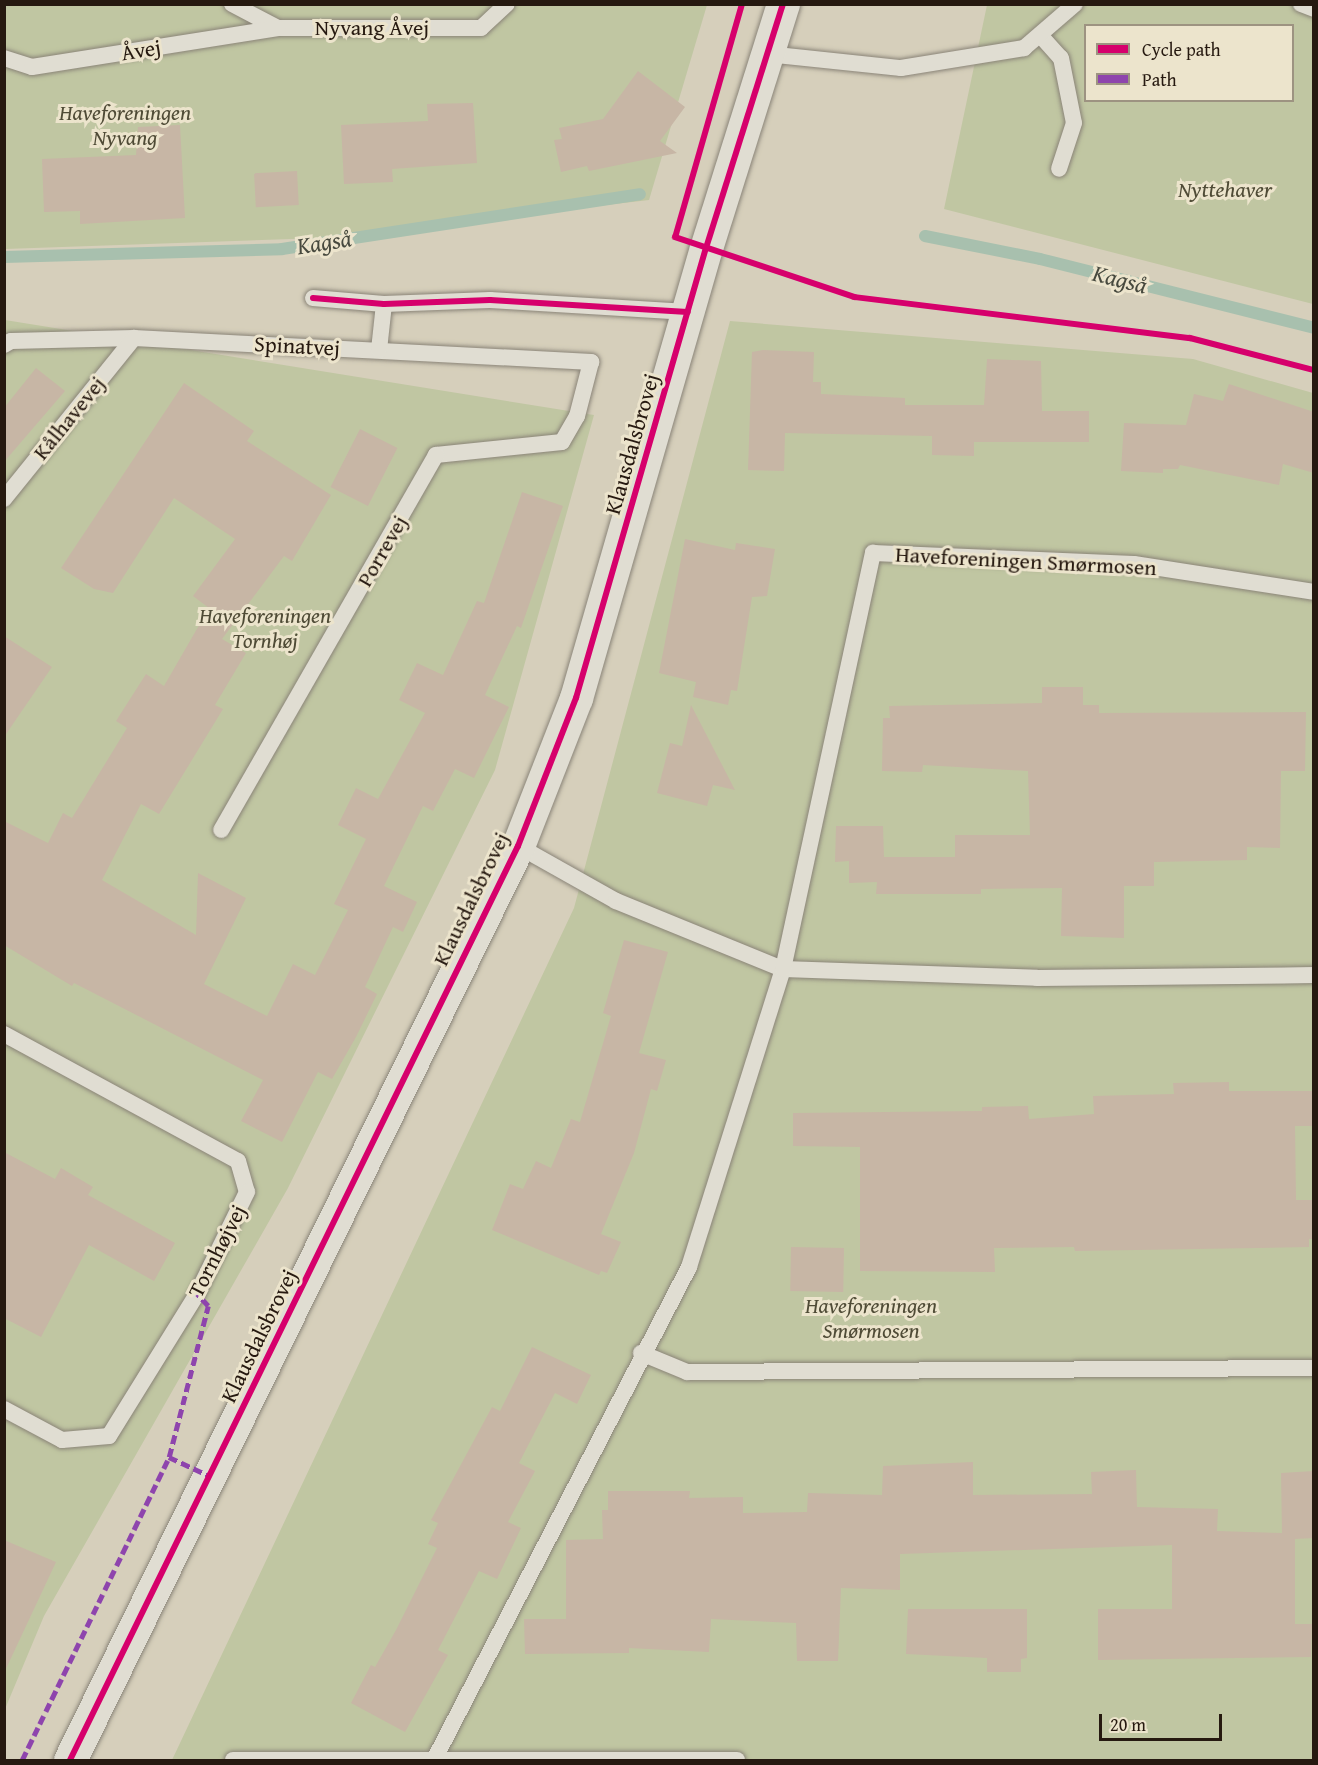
<!DOCTYPE html>
<html>
<head>
<meta charset="utf-8">
<style>
	body { margin:0 }
	#map { position:relative; width:1318px; height:1765px; overflow:hidden; background:#d6cfbb; font-family:"Gentium Book Plus",serif }
	div>[style] { position:absolute }
	.green>* { inset:0; background:#c0c6a2 }
	.stream>* { height:12px; margin:-6px; padding:0 6px; transform-origin:6px; border-radius:6px; background:#a8c0ae }
	.building>* { inset:0; background:#c7b6a5; transform-origin:0 0 }
	.roads { filter:drop-shadow(0 0 2px #8a8478) drop-shadow(0 0 2px #8a8478) }
	.service>* { height:16px; margin:-8px; padding:0 8px; transform-origin:8px; border-radius:8px; background:#e0ddd2 }
	.tertiary>* { height:33px; margin:-16.5px; padding:0 16.5px; transform-origin:16.5px; border-radius:16.5px; background:#e0ddd2 }
	.quiet>* { height:4.5px; margin-top:-2.25px; transform-origin:0; background:repeating-linear-gradient(90deg,#8e44ad 0 9px,transparent 0 13.5px) }
	.cycleway>* { height:6px; margin:-3px; padding:0 3px; transform-origin:3px; border-radius:3px; background:#d6006c }
	span { translate:-50% -50%; white-space:nowrap; text-align:center; line-height:1.15; -webkit-text-stroke:6px #ece4cc; paint-order:stroke }
	.street-label { font-size:22px; color:#261910 }
	.park-label { font-size:22px; color:#4f4b36; font-style:italic }
	.water-label { font-size:24px; color:#47493e; font-style:italic }
	.frame { position:absolute; inset:0; border:6px solid #261910; pointer-events:none }
	.legend { position:absolute; left:1084px; top:24px; width:210px; height:78px; box-sizing:border-box; background:#ece4cc; border:2px solid #9d9381; margin:0; padding:8px 10px; list-style:none; font-size:18px; color:#261910 }
	.legend li { display:flex; align-items:center; gap:12px; height:30px }
	.legend b { width:30px; border:2px solid #9d9381 }
	.scale { position:absolute; left:1099px; top:1714px; width:123px; height:27px; box-sizing:border-box; border:3px solid #261910; border-top:0; padding-left:8px; font-size:18px; line-height:21px; white-space:nowrap; color:#261910; -webkit-text-stroke:4px #ece4cc; paint-order:stroke }
</style>
</head>
<body>
<div id="map">
	<div class="green">
		<i style="clip-path:polygon(4px 5px,707px 5px,649px 200px,322px 238px,5px 249px)"></i>
		<i style="clip-path:polygon(evenodd,987px 5px,1313px 5px,1313px 304px,944px 209px,987px 5px,1086px 26px,1292px 26px,1292px 100px,1086px 100px,1086px 26px)"></i>
		<i style="clip-path:polygon(5px 320px,594px 415px,495px 770px,288px 1188px,44px 1616px,5px 1709px)"></i>
		<i style="clip-path:polygon(730px 321px,1193px 359px,1313px 393px,1313px 1760px,172px 1760px,574px 908px)"></i>
	</div>
	<div class="stream">
		<i style="left:925px;top:236px;width:117px;rotate:11.3deg"></i>
		<i style="left:1040px;top:259px;width:283px;rotate:14.1deg"></i>
		<i style="left:4px;top:257px;width:278px;rotate:-1.6deg"></i>
		<i style="left:282px;top:249px;width:362px;rotate:-8.7deg"></i>
	</div>
	<div class="building">
		<i style="clip-path:polygon(638px 71px,685px 107px,660px 141px,677px 153px,589px 171px,587px 166px,561px 172px,554px 140px,562px 139px,559px 128px,603px 119px)"></i>
		<i style="clip-path:polygon(473px 103px,477px 163px,392px 169px,393px 182px,344px 184px,341px 125px,428px 121px,427px 104px)"></i>
		<i style="clip-path:polygon(180px 125px,185px 218px,80px 224px,80px 211px,44px 212px,42px 159px,136px 155px,138px 127px)"></i>
		<i style="left:297px;top:171px;width:34px;height:43px;rotate:87deg"></i>
		<i style="clip-path:polygon(763px 350px,814px 352px,813px 382px,821px 382px,821px 394px,905px 398px,905px 405px,984px 405px,987px 359px,1041px 361px,1042px 411px,1089px 411px,1089px 442px,974px 442px,974px 456px,932px 455px,932px 436px,785px 433px,784px 471px,748px 470px,752px 352px)"></i>
		<i style="clip-path:polygon(36px 368px,65px 391px,4px 462px,4px 408px)"></i>
		<i style="clip-path:polygon(184px 383px,254px 431px,247px 441px,331px 495px,292px 561px,284px 556px,222px 639px,246px 653px,215px 705px,223px 709px,159px 814px,141px 804px,102px 880px,196px 935px,198px 873px,246px 898px,204px 984px,267px 1016px,293px 964px,315px 975px,348px 910px,334px 904px,366px 839px,338px 825px,356px 788px,378px 799px,425px 713px,399px 700px,417px 663px,443px 675px,477px 601px,484px 603px,522px 492px,563px 506px,521px 628px,517px 626px,485px 695px,509px 707px,474px 778px,455px 769px,433px 811px,423px 806px,384px 886px,417px 902px,403px 932px,393px 927px,365px 987px,377px 994px,356px 1037px,332px 1079px,318px 1072px,282px 1142px,241px 1121px,263px 1080px,74px 983px,72px 986px,4px 945px,4px 821px,48px 843px,63px 813px,72px 818px,127px 728px,116px 721px,146px 674px,164px 686px,209px 608px,193px 596px,235px 539px,174px 498px,113px 593px,94px 589px,61px 568px)"></i>
		<i style="clip-path:polygon(1229px 384px,1314px 412px,1314px 473px,1283px 464px,1279px 485px,1180px 465px,1178px 469px,1163px 469px,1163px 473px,1121px 471px,1124px 423px,1186px 425px,1194px 394px,1223px 401px)"></i>
		<i style="left:360px;top:429px;width:42px;height:65px;rotate:27deg"></i>
		<i style="clip-path:polygon(685px 539px,735px 550px,736px 543px,775px 549px,767px 596px,752px 597px,737px 691px,731px 690px,728px 705px,693px 697px,696px 682px,659px 673px)"></i>
		<i style="clip-path:polygon(4px 636px,52px 667px,4px 737px)"></i>
		<i style="clip-path:polygon(1042px 687px,1083px 687px,1083px 705px,1099px 705px,1099px 713px,1306px 712px,1305px 771px,1281px 771px,1280px 848px,1247px 847px,1247px 860px,1154px 862px,1154px 886px,1124px 886px,1124px 938px,1061px 936px,1062px 888px,981px 889px,981px 894px,876px 894px,877px 882px,849px 883px,849px 861px,835px 862px,836px 826px,883px 826px,884px 857px,955px 857px,955px 835px,1030px 835px,1028px 771px,923px 765px,922px 772px,882px 771px,883px 718px,890px 718px,889px 706px,1042px 703px)"></i>
		<i style="clip-path:polygon(691px 705px,735px 790px,713px 785px,707px 806px,657px 793px,670px 743px,682px 746px)"></i>
		<i style="clip-path:polygon(624px 940px,668px 952px,639px 1053px,666px 1060px,657px 1091px,651px 1089px,634px 1153px,601px 1234px,621px 1242px,607px 1273px,601px 1271px,599px 1275px,492px 1230px,510px 1184px,523px 1189px,536px 1161px,551px 1168px,571px 1119px,580px 1122px,611px 1016px,603px 1013px)"></i>
		<i style="clip-path:polygon(1229px 1082px,1229px 1091px,1313px 1091px,1312px 1126px,1295px 1126px,1296px 1200px,1314px 1200px,1314px 1239px,1309px 1239px,1309px 1247px,1075px 1251px,1074px 1247px,994px 1248px,995px 1272px,860px 1271px,860px 1147px,793px 1146px,793px 1113px,982px 1111px,982px 1107px,1028px 1106px,1029px 1119px,1094px 1114px,1093px 1096px,1174px 1094px,1173px 1083px)"></i>
		<i style="clip-path:polygon(4px 1152px,55px 1179px,61px 1168px,93px 1187px,88px 1195px,175px 1243px,154px 1281px,89px 1245px,41px 1337px,4px 1318px)"></i>
		<i style="left:791px;top:1247px;width:53px;height:44px;rotate:1deg"></i>
		<i style="clip-path:polygon(532px 1347px,591px 1375px,577px 1404px,555px 1393px,519px 1463px,535px 1471px,508px 1522px,521px 1528px,497px 1579px,479px 1571px,438px 1650px,448px 1655px,405px 1732px,351px 1703px,371px 1665px,375px 1667px,396px 1630px,437px 1548px,428px 1544px,438px 1523px,431px 1520px,492px 1407px,500px 1411px)"></i>
		<i style="clip-path:polygon(973px 1462px,973px 1495px,1092px 1494px,1091px 1472px,1136px 1470px,1137px 1507px,1218px 1509px,1217px 1531px,1282px 1533px,1281px 1473px,1314px 1471px,1314px 1538px,1295px 1539px,1295px 1624px,1312px 1624px,1311px 1657px,1098px 1660px,1098px 1609px,1172px 1609px,1172px 1545px,900px 1554px,900px 1590px,841px 1588px,838px 1661px,797px 1661px,796px 1623px,711px 1619px,709px 1652px,629px 1648px,629px 1653px,525px 1654px,524px 1619px,566px 1619px,566px 1540px,603px 1539px,602px 1510px,608px 1510px,608px 1491px,690px 1491px,689px 1498px,743px 1497px,743px 1513px,807px 1512px,808px 1493px,882px 1495px,883px 1466px)"></i>
		<i style="clip-path:polygon(4px 1540px,56px 1562px,4px 1673px)"></i>
		<i style="clip-path:polygon(908px 1609px,1027px 1609px,1027px 1658px,1021px 1659px,1021px 1672px,987px 1672px,987px 1658px,906px 1654px)"></i>
	</div>
	<div class="roads">
		<div class="service">
			<i style="left:232px;top:4px;width:52px;rotate:27.6deg"></i>
			<i style="left:278px;top:28px;width:203px"></i>
			<i style="left:481px;top:28px;width:35px;rotate:-43deg"></i>
			<i style="left:1301px;top:4px;width:14px;rotate:21deg"></i>
			<i style="left:1040px;top:35px;width:31px;rotate:48deg"></i>
			<i style="left:1061px;top:58px;width:66px;rotate:78.7deg"></i>
			<i style="left:1074px;top:123px;width:48px;rotate:108.1deg"></i>
			<i style="left:767px;top:54px;width:135px;rotate:6deg"></i>
			<i style="left:901px;top:68px;width:125px;rotate:-9.2deg"></i>
			<i style="left:1024px;top:48px;width:67px;rotate:-40.8deg"></i>
			<i style="left:4px;top:58px;width:29px;rotate:18deg"></i>
			<i style="left:32px;top:67px;width:249px;rotate:-9deg"></i>
			<i style="left:313px;top:298px;width:71px;rotate:4.8deg"></i>
			<i style="left:384px;top:304px;width:106px;rotate:-2.2deg"></i>
			<i style="left:490px;top:300px;width:198px;rotate:3.5deg"></i>
			<i style="left:4px;top:345px;width:8px;rotate:-30deg"></i>
			<i style="left:11px;top:341px;width:123px;rotate:-1.4deg"></i>
			<i style="left:134px;top:338px;width:458px;rotate:3deg"></i>
			<i style="left:591px;top:362px;width:56px;rotate:104.5deg"></i>
			<i style="left:577px;top:416px;width:30px;rotate:120deg"></i>
			<i style="left:562px;top:442px;width:127px;rotate:174.1deg"></i>
			<i style="left:436px;top:455px;width:432px;rotate:119.8deg"></i>
			<i style="left:379px;top:350px;width:46px;rotate:-83.8deg"></i>
			<i style="left:4px;top:499px;width:207px;rotate:-51.1deg"></i>
			<i style="left:518px;top:846px;width:112px;rotate:29.3deg"></i>
			<i style="left:616px;top:901px;width:180px;rotate:22.2deg"></i>
			<i style="left:783px;top:969px;width:254px;rotate:2deg"></i>
			<i style="left:1037px;top:978px;width:277px;rotate:-0.6deg"></i>
			<i style="left:4px;top:1034px;width:266px;rotate:28.5deg"></i>
			<i style="left:238px;top:1161px;width:32px;rotate:74deg"></i>
			<i style="left:247px;top:1192px;width:114px;rotate:116.1deg"></i>
			<i style="left:197px;top:1294px;width:167px;rotate:121.8deg"></i>
			<i style="left:109px;top:1436px;width:47px;rotate:175.1deg"></i>
			<i style="left:62px;top:1440px;width:66px;rotate:-151.9deg"></i>
			<i style="left:641px;top:1353px;width:50px;rotate:22.4deg"></i>
			<i style="left:687px;top:1372px;width:627px;rotate:-0.37deg"></i>
			<i style="left:233px;top:1760px;width:504px"></i>
			<i style="left:434px;top:1760px;width:555px;rotate:-62.65deg"></i>
			<i style="left:689px;top:1267px;width:312px;rotate:-72.5deg"></i>
			<i style="left:783px;top:969px;width:426px;rotate:-77.8deg"></i>
			<i style="left:873px;top:553px;width:261px;rotate:2.4deg"></i>
			<i style="left:1134px;top:564px;width:182px;rotate:8.8deg"></i>
		</div>
		<div class="tertiary">
			<i style="left:70px;top:1760px;width:1018px;rotate:-63.89deg"></i>
			<i style="left:518px;top:846px;width:159px;rotate:-68.6deg"></i>
			<i style="left:576px;top:698px;width:468px;rotate:-73.9deg"></i>
			<i style="left:706px;top:248px;width:256px;rotate:-72.5deg"></i>
		</div>
	</div>
	<div class="quiet">
		<i style="left:169px;top:1457px;width:156px;rotate:-75.5deg"></i>
		<i style="left:208px;top:1306px;width:16px;rotate:-133deg"></i>
		<i style="left:22px;top:1760px;width:337px;rotate:-64.1deg"></i>
		<i style="left:169px;top:1457px;width:45px;rotate:24.9deg"></i>
	</div>
	<div class="cycleway">
		<i style="left:742px;top:4px;width:242px;rotate:106deg"></i>
		<i style="left:675px;top:237px;width:189px;rotate:18.5deg"></i>
		<i style="left:854px;top:297px;width:338px;rotate:7deg"></i>
		<i style="left:1190px;top:338px;width:128px;rotate:14.5deg"></i>
		<i style="left:313px;top:298px;width:71px;rotate:4.8deg"></i>
		<i style="left:384px;top:304px;width:106px;rotate:-2.2deg"></i>
		<i style="left:490px;top:300px;width:198px;rotate:3.5deg"></i>
		<i style="left:70px;top:1760px;width:1018px;rotate:-63.89deg"></i>
		<i style="left:518px;top:846px;width:159px;rotate:-68.6deg"></i>
		<i style="left:576px;top:698px;width:468px;rotate:-73.9deg"></i>
		<i style="left:706px;top:248px;width:256px;rotate:-72.5deg"></i>
	</div>
	<div class="street-label">
		<span style="left:372px;top:28px">Nyvang Åvej</span>
		<span style="left:141px;top:50px;rotate:-9deg">Åvej</span>
		<span style="left:297px;top:346px;rotate:3deg">Spinatvej</span>
		<span style="left:69px;top:418px;rotate:-51deg">Kålhavevej</span>
		<span style="left:632px;top:444px;rotate:-74deg">Klausdalsbrovej</span>
		<span style="left:382px;top:551px;rotate:-60deg">Porrevej</span>
		<span style="left:1026px;top:561px;rotate:3deg">Haveforeningen Smørmosen</span>
		<span style="left:471px;top:899px;rotate:-64deg">Klausdalsbrovej</span>
		<span style="left:217px;top:1251px;rotate:-63deg">Tornhøjvej</span>
		<span style="left:259px;top:1336px;rotate:-64deg">Klausdalsbrovej</span>
	</div>
	<div class="park-label">
		<span style="left:125px;top:125px">Haveforeningen<br>Nyvang</span>
		<span style="left:1225px;top:190px">Nyttehaver</span>
		<span style="left:265px;top:628px">Haveforeningen<br>Tornhøj</span>
		<span style="left:871px;top:1318px">Haveforeningen<br>Smørmosen</span>
	</div>
	<div class="water-label">
		<span style="left:324px;top:242px;rotate:-9deg">Kagså</span>
		<span style="left:1120px;top:279px;rotate:14deg">Kagså</span>
	</div>
	<div class="frame"></div>
	<ul class="legend">
	<li><b style="height:8px;background:#d6006c"></b>Cycle path</li>
	<li><b style="height:8px;background:#8e44ad"></b>Path</li>
	</ul>
	<div class="scale">20 m</div>
</div>
</body>
</html>
